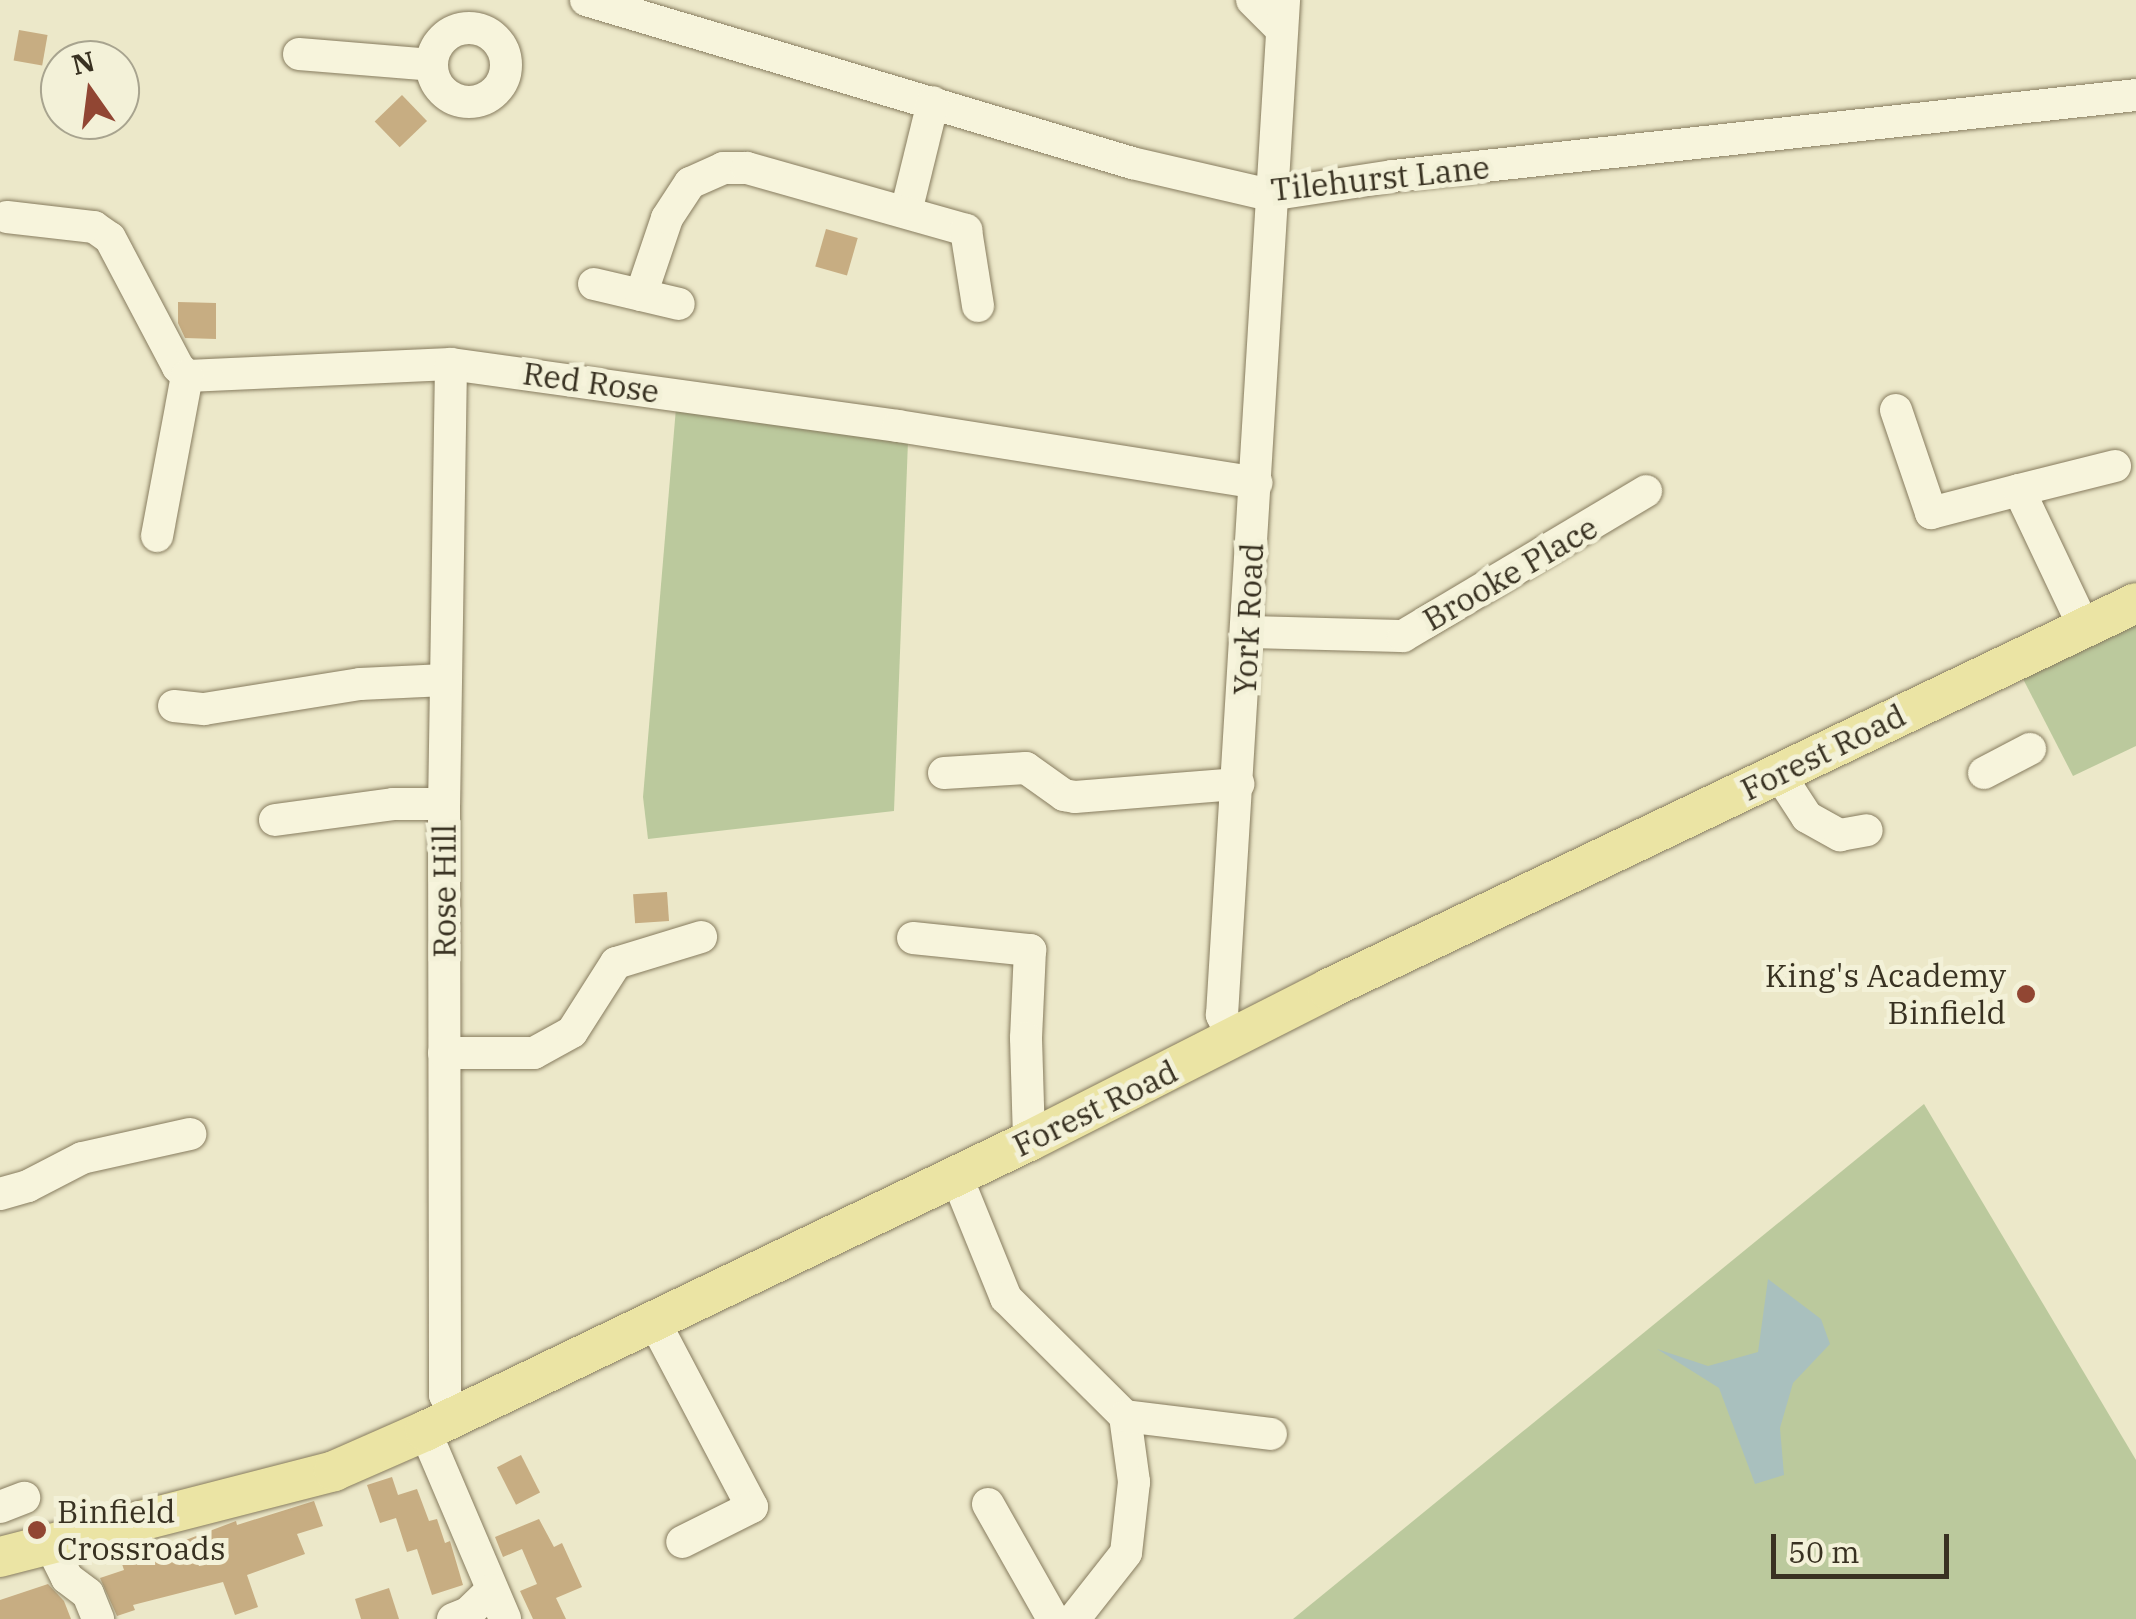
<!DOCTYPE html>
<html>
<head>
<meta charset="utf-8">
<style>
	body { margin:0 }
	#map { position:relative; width:2136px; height:1619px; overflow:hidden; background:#ece8c9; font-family:"IBM Plex Serif",serif }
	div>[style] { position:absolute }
	.green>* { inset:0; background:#bbc99d }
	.water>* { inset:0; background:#a9c0be }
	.building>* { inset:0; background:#c7ad82; transform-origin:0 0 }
	.roads { filter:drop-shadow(0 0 2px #877c5f) drop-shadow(0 0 2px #877c5f) }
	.minor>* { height:32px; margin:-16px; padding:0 16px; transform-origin:16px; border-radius:16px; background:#f7f4dc }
	.minor>.ring { margin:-16px; padding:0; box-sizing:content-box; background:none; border:32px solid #f7f4dc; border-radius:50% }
	.major>* { height:40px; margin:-20px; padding:0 20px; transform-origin:20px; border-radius:20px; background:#ebe4a4 }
	.dots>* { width:28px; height:28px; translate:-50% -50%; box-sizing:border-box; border:5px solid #f3f1d8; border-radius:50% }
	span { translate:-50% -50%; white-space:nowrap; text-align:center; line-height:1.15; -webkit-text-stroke:10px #f3f1d8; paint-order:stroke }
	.street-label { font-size:32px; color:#383121 }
	.poi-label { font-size:32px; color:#383121 }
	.right { translate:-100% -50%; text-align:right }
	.left { translate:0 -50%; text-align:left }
	.north { position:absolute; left:40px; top:40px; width:100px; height:100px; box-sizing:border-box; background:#f3f1d8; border:2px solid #a8a48f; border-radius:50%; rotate:346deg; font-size:28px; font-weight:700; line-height:40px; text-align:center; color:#383121 }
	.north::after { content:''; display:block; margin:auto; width:35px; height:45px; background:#914633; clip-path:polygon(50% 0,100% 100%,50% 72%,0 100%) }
	.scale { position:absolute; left:1771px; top:1534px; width:178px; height:45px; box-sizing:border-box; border:5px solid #383121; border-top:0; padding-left:12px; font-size:30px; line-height:35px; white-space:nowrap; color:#383121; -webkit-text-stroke:8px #f3f1d8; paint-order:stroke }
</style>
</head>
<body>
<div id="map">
	<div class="green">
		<i style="clip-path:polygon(676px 408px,908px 441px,894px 811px,648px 839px,643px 797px)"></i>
		<i style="clip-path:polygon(2136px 615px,2136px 746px,2073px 776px,2020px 673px)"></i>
		<i style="clip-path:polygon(1924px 1104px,2136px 1460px,2136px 1619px,1293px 1619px)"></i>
	</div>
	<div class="water">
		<i style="clip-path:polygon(1768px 1279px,1821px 1319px,1830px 1344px,1793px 1383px,1780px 1428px,1784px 1475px,1755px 1484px,1719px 1388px,1657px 1349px,1708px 1366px,1758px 1352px)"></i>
	</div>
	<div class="building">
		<i style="left:19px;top:30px;width:29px;height:31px;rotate:10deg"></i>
		<i style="left:402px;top:95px;width:36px;height:38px;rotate:46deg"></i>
		<i style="left:826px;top:229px;width:33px;height:39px;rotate:16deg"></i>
		<i style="clip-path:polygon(178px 302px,216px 303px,216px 339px,185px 338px,178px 323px)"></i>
		<i style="left:667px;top:892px;width:29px;height:34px;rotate:86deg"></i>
		<i style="left:521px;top:1455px;width:42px;height:27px;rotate:63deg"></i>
		<i style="clip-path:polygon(392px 1477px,398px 1495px,417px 1489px,429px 1521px,437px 1519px,445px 1543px,450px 1541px,463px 1585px,432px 1595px,417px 1549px,407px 1552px,396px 1518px,380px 1523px,367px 1485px)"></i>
		<i style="clip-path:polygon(314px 1501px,323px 1526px,297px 1534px,305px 1554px,247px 1575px,258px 1607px,235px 1615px,223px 1582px,133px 1605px,135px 1610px,117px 1616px,100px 1578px,124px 1570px,122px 1564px,236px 1521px,237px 1525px)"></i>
		<i style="clip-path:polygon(539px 1519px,554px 1547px,562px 1543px,582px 1587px,556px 1598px,566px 1619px,533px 1619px,520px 1591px,537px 1584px,522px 1549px,503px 1557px,495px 1537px)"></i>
		<i style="clip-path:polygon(48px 1584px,64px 1601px,71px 1619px,0 1619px,0 1600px)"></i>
		<i style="clip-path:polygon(389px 1588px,399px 1619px,361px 1619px,355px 1599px)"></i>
	</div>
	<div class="roads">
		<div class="minor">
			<i style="left:586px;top:0;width:570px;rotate:16.62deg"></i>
			<i style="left:1132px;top:163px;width:141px;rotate:13.1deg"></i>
			<i style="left:1269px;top:195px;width:125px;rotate:-8.7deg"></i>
			<i style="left:1393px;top:176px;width:747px;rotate:-6.22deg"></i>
			<i style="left:1252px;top:0;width:42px;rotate:45deg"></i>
			<i class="ring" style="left:432px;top:28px;width:42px;height:42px"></i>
			<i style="left:299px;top:54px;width:133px;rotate:4.7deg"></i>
			<i style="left:906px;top:212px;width:113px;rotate:-76.2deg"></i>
			<i style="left:7px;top:217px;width:88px;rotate:6.6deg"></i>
			<i style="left:94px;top:227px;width:19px;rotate:35deg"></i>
			<i style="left:110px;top:238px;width:146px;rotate:62.2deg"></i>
			<i style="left:178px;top:367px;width:13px;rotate:45deg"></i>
			<i style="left:187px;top:376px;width:264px;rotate:-2.6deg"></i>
			<i style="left:451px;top:364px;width:451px;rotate:7.9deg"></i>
			<i style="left:898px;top:426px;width:363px;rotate:9deg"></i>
			<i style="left:594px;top:284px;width:87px;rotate:13.2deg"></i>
			<i style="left:641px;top:295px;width:81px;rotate:-71.3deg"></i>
			<i style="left:667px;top:218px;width:42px;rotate:-56.7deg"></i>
			<i style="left:690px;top:183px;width:36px;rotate:-24deg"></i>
			<i style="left:723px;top:168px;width:24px"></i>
			<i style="left:747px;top:168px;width:228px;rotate:15.8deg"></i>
			<i style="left:966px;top:230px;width:77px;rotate:81deg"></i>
			<i style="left:451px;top:364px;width:440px;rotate:90.9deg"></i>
			<i style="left:444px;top:804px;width:591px;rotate:89.9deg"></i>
			<i style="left:445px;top:1395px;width:24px;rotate:62deg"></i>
			<i style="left:1896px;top:410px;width:109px;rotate:71.2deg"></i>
			<i style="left:1931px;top:513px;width:91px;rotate:-14.6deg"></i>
			<i style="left:2019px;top:490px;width:152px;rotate:64.6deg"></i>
			<i style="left:2019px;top:490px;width:99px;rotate:-14deg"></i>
			<i style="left:157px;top:536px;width:163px;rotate:-79.4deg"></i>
			<i style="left:1248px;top:632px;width:155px;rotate:1.5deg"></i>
			<i style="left:1403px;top:636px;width:283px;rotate:-30.8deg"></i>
			<i style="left:174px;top:706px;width:30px;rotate:6deg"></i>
			<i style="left:204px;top:709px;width:158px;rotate:-9.1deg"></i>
			<i style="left:360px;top:684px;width:85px;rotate:-2.7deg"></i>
			<i style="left:944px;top:773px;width:82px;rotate:-3.5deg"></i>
			<i style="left:1026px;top:768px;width:47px;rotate:35.4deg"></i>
			<i style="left:1064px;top:795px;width:11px;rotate:10deg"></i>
			<i style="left:1075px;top:797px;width:164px;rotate:-4.6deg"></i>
			<i style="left:1984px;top:773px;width:52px;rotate:-27.6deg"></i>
			<i style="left:1779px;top:774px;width:51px;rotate:56.9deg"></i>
			<i style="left:1807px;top:817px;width:38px;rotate:29deg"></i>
			<i style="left:1840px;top:835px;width:27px;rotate:-10deg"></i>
			<i style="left:275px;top:820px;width:119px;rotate:-7.7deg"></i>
			<i style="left:393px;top:804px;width:51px"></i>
			<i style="left:913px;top:938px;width:118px;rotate:5.9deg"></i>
			<i style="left:1030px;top:950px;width:88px;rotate:92.6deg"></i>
			<i style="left:1026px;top:1038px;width:103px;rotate:88.3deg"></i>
			<i style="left:1234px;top:1040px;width:28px;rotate:-116deg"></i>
			<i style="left:1222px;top:1015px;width:1017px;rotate:-86.5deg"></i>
			<i style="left:444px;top:1053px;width:90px"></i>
			<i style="left:534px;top:1053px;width:43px;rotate:-28.9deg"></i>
			<i style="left:572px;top:1032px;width:82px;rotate:-57.5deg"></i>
			<i style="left:616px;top:963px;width:89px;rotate:-17deg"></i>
			<i style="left:956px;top:1175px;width:133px;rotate:67.9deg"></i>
			<i style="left:1006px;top:1298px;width:168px;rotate:44.8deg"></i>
			<i style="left:1125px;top:1416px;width:67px;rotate:82.2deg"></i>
			<i style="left:1134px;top:1482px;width:71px;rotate:96.4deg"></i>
			<i style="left:1126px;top:1553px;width:84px;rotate:128.2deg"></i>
			<i style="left:0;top:1194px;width:29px;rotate:-16deg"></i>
			<i style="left:28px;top:1186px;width:61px;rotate:-27.4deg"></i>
			<i style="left:82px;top:1158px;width:111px;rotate:-12.5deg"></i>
			<i style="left:654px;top:1321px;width:210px;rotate:62.2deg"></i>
			<i style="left:752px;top:1507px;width:78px;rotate:153.4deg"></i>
			<i style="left:1125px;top:1416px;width:147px;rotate:7deg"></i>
			<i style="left:425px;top:1431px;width:204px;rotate:66.9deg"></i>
			<i style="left:988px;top:1504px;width:132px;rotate:60.5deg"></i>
			<i style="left:0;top:1507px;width:26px;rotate:-21deg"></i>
			<i style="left:49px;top:1542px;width:40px;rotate:63.4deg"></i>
			<i style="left:67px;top:1578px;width:26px;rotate:37deg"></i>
			<i style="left:88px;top:1594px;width:27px;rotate:68deg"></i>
			<i style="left:453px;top:1619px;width:16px;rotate:-22deg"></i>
			<i style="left:468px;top:1613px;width:33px;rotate:-44deg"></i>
		</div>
		<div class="major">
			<i style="left:0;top:1557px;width:345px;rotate:-14.4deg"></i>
			<i style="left:334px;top:1471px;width:99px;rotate:-23.7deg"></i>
			<i style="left:425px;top:1431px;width:670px;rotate:-25.65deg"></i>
			<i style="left:1029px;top:1141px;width:335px;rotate:-26.9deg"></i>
			<i style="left:1328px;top:989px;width:895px;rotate:-25.53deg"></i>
		</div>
	</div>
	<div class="dots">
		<i style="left:2026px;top:994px;background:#914633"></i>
		<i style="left:37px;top:1530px;background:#914633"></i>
	</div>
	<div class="street-label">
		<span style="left:1380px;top:178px;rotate:-6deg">Tilehurst Lane</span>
		<span style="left:591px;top:382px;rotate:8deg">Red Rose</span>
		<span style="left:1510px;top:573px;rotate:-30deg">Brooke Place</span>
		<span style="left:1248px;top:619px;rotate:-87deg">York Road</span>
		<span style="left:1823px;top:752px;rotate:-26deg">Forest Road</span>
		<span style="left:444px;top:891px;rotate:-90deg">Rose Hill</span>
		<span style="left:1095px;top:1108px;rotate:-26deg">Forest Road</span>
	</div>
	<div class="poi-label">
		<span class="right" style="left:2006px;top:994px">King's Academy<br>Binfield</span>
		<span class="left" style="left:57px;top:1530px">Binfield<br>Crossroads</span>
	</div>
	<div class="north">N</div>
	<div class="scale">50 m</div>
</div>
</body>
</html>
